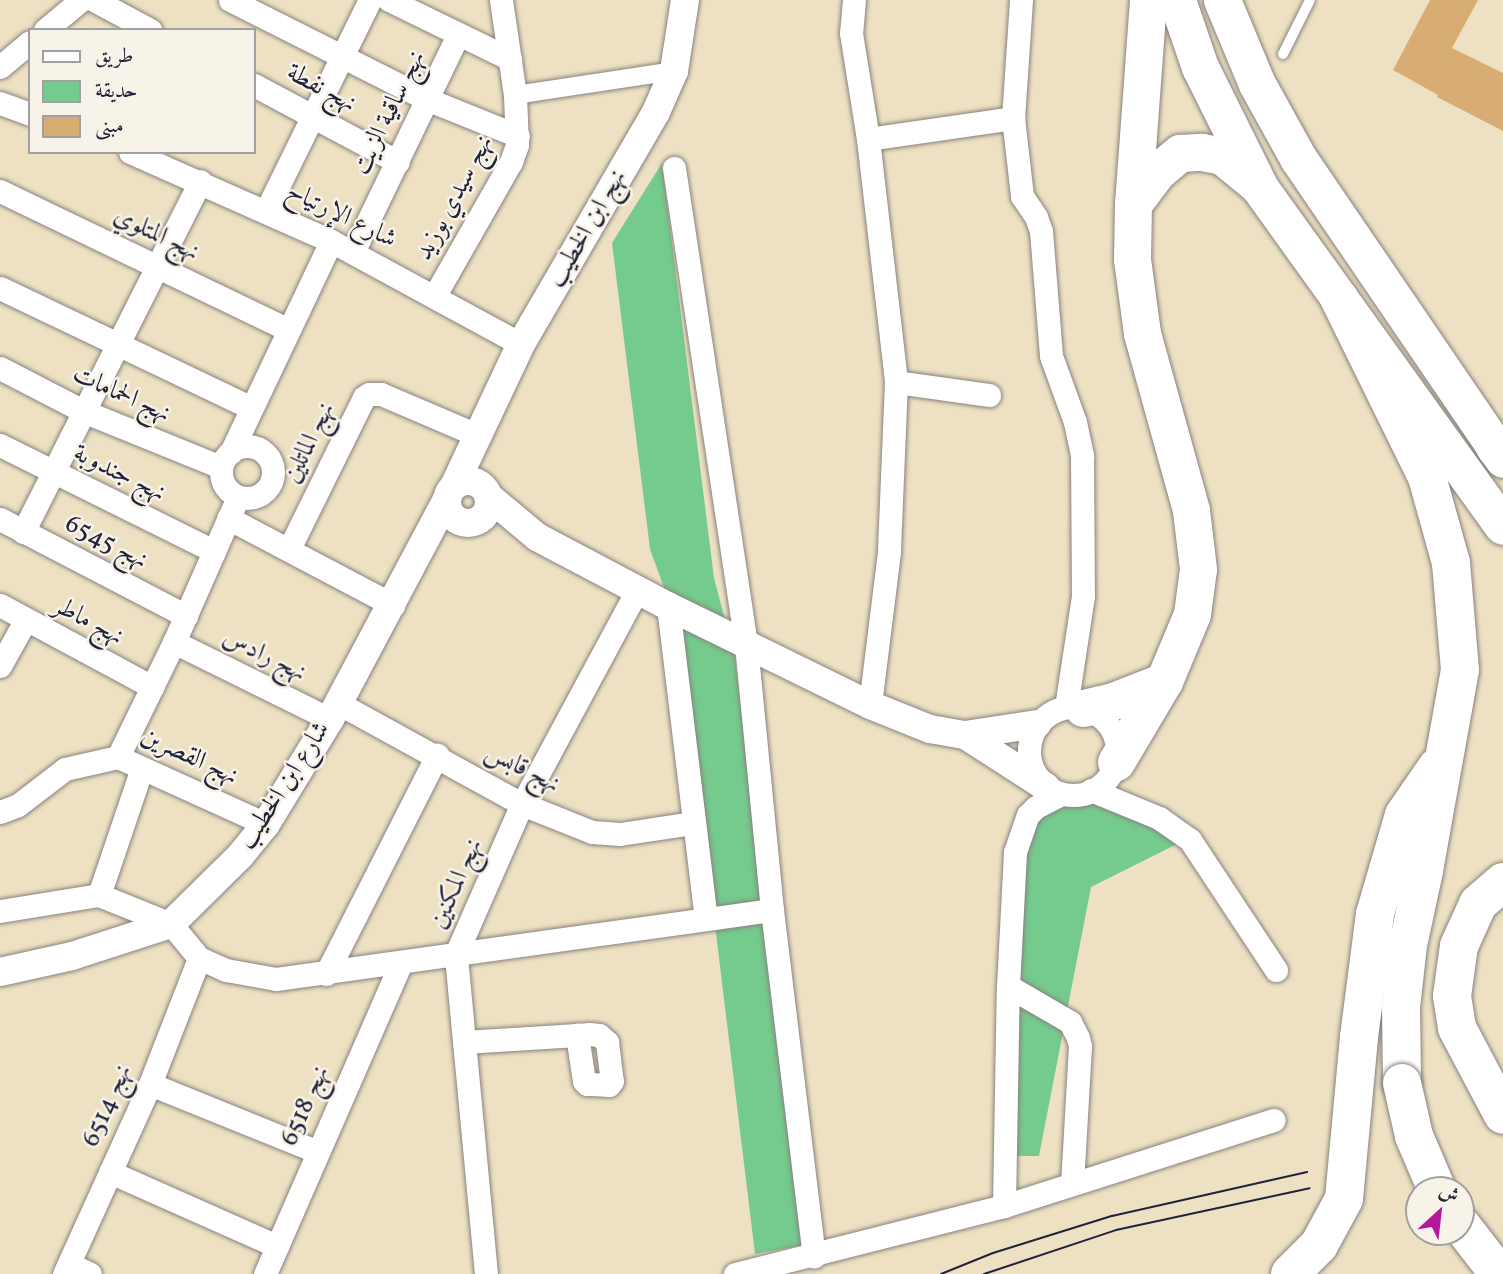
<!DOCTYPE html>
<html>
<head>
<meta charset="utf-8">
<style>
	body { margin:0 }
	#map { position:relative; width:1503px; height:1274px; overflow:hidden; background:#eee1c3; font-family:Vollkorn,Amiri,serif }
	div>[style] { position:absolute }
	.green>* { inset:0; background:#75ca8e }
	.building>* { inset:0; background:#d7ad73 }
	.roads { filter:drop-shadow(0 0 2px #88827f) drop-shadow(0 0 2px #88827f) }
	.service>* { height:10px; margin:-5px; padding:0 5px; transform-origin:5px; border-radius:5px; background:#fff }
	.pedestrian>* { height:18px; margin:-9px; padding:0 9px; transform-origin:9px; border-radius:9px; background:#fff }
	.minor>* { height:23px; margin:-11.5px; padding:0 11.5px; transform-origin:11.5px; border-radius:11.5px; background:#fff }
	.minor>.ring { margin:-11.5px; padding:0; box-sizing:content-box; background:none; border:23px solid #fff; border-radius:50% }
	.tertiary>* { height:28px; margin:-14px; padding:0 14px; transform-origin:14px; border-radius:14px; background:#fff }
	.tertiary>.ring { margin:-14px; padding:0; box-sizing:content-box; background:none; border:28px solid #fff; border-radius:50% }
	.trunk>* { height:37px; margin:-18.5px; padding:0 18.5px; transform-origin:18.5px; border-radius:18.5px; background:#fff }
	.motorway>* { height:38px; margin:-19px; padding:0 19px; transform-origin:19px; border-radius:19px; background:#fff }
	.tram>* { height:2px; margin:-1px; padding:0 1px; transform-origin:1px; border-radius:1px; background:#22223b }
	.bridges { filter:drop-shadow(0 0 2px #88827f) drop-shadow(0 0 2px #88827f) }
	.motorway-bridge>* { height:38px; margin:-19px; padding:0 19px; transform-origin:19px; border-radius:19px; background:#fff }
	span { translate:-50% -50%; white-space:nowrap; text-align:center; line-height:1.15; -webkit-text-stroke:5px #f7f3e8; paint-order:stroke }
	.street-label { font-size:26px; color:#22223b }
	.legend { position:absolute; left:28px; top:28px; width:228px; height:126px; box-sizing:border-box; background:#f7f3e8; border:2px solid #a29fa3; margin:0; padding:9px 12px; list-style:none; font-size:21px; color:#22223b }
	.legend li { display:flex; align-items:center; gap:14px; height:35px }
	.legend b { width:35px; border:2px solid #a29fa3 }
	.north { position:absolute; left:1405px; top:1176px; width:70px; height:70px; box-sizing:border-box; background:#f7f3e8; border:2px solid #a29fa3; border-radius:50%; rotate:27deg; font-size:19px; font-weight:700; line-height:28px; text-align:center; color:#22223b }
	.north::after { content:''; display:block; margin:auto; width:24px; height:32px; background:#b5179e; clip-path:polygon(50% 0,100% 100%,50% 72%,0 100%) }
</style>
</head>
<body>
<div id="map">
	<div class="green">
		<i style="clip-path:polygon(662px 163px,714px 578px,735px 657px,803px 1245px,755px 1254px,679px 629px,650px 549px,612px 243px)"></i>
		<i style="clip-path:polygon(1071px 798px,1104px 800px,1181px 842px,1091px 887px,1039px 1156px,1008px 1156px,1021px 825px)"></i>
	</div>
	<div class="building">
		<i style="clip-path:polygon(1430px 0,1478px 0,1452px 48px,1503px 73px,1503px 131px,1437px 97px,1438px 95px,1393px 70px)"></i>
	</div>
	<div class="roads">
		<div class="service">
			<i style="left:1283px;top:54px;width:60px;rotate:-63.4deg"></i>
		</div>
		<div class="pedestrian">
			<i style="left:515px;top:95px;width:161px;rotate:-8.6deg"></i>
		</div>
		<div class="minor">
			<i style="left:94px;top:0;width:64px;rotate:28.2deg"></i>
			<i style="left:230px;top:0;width:223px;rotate:26.7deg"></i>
			<i style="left:429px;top:100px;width:96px;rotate:22deg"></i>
			<i style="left:389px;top:0;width:135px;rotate:26deg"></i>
			<i style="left:854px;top:0;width:33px;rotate:95deg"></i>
			<i style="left:851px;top:33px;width:107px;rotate:80.9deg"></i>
			<i style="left:868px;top:139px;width:245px;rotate:83.4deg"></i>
			<i style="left:896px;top:382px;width:170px;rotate:92.4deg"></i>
			<i style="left:889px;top:552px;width:154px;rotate:97.1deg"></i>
			<i style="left:45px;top:30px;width:47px;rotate:-39.8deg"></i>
			<i style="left:0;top:67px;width:39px;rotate:-40deg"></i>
			<i style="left:254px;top:85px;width:163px;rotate:28.1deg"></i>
			<i style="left:0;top:103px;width:32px;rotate:20deg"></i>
			<i style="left:1013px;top:118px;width:79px;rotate:83.4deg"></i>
			<i style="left:1022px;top:196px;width:25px;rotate:56deg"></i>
			<i style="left:1036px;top:217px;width:15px;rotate:70deg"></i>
			<i style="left:1041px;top:231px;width:125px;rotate:85.4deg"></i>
			<i style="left:1051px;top:356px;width:70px;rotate:70deg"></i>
			<i style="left:1075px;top:422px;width:35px;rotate:78deg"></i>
			<i style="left:1082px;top:456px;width:140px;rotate:89.6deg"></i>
			<i style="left:1083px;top:596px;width:112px;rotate:98.7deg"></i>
			<i style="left:868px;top:139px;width:147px;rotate:-8.2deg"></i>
			<i style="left:1013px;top:118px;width:118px;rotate:-86.1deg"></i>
			<i style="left:130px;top:152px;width:220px;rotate:23.9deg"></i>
			<i style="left:331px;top:241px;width:216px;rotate:28.5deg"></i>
			<i style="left:674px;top:168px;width:482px;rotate:81.4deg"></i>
			<i style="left:746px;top:645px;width:266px;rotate:84.4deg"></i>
			<i style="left:772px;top:910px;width:349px;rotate:83.1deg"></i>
			<i style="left:0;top:191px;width:318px;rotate:25.7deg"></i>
			<i style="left:266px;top:211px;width:235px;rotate:-63.8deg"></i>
			<i style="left:353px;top:252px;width:241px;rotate:-64.2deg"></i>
			<i style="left:0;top:288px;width:277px;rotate:25.5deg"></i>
			<i style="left:435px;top:295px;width:153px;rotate:-60.3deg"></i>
			<i style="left:511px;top:162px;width:18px;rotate:-71deg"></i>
			<i style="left:517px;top:145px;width:50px;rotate:-92.3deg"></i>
			<i style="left:515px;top:95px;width:96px;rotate:-98.4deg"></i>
			<i style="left:0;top:368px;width:93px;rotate:27.4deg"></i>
			<i style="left:83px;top:411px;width:149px;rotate:22.1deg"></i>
			<i style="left:896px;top:382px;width:94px;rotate:8deg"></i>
			<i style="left:0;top:445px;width:239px;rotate:26.4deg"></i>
			<i class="ring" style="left:221px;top:446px;width:29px;height:29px"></i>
			<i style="left:231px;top:452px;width:233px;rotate:-64.6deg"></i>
			<i style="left:238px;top:497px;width:158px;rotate:113.8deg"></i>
			<i style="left:174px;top:642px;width:128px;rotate:116deg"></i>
			<i style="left:118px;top:757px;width:162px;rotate:24.4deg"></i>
			<i style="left:228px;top:518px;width:187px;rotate:27.8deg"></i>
			<i style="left:0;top:519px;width:210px;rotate:27.5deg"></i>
			<i style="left:23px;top:532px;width:393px;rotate:-63.2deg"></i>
			<i style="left:289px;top:549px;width:169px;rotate:-63.7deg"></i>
			<i style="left:364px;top:397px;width:6px;rotate:-31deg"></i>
			<i style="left:369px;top:394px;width:12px"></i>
			<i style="left:381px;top:394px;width:104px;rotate:23.1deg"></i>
			<i style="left:0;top:605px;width:173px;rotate:28.3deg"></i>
			<i style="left:668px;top:606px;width:315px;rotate:83.1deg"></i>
			<i style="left:174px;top:642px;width:174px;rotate:26.3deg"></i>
			<i style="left:0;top:666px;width:51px;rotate:-60.9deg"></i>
			<i style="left:338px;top:703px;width:210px;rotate:28.8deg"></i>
			<i style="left:522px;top:804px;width:75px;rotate:21.8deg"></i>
			<i style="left:592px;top:832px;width:28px;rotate:4deg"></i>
			<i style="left:620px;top:834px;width:74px;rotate:-8.6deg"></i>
			<i class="ring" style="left:1029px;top:707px;width:65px;height:65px"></i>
			<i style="left:1091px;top:790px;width:74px;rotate:22.4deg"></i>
			<i style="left:1159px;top:818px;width:38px;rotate:35deg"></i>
			<i style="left:1190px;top:840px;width:156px;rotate:56.5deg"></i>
			<i style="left:0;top:812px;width:19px;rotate:-21deg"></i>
			<i style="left:18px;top:805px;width:59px;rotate:-37.5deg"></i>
			<i style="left:65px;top:769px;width:54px;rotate:-12.8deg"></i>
			<i style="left:99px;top:895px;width:134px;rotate:-71.3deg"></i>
			<i style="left:0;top:911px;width:100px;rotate:-9.2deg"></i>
			<i style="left:99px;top:895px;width:78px;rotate:21.9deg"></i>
			<i style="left:171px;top:924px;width:44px;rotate:50.5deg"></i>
			<i style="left:199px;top:958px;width:30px;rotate:24deg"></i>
			<i style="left:226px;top:970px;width:51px;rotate:10.2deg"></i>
			<i style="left:276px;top:979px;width:501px;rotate:-7.92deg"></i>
			<i style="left:326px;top:974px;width:246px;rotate:-63.1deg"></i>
			<i style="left:1008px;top:986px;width:72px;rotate:30.1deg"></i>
			<i style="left:1070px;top:1022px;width:18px;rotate:63deg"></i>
			<i style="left:1078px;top:1038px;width:8px;rotate:76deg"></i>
			<i style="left:1080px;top:1046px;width:137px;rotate:93.3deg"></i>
			<i style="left:464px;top:1042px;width:113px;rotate:-3.5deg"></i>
			<i style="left:577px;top:1035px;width:12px;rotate:-5deg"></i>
			<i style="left:589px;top:1034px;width:10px;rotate:6deg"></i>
			<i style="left:599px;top:1035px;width:11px;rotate:41deg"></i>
			<i style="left:607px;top:1042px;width:39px;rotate:83deg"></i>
			<i style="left:612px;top:1081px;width:5px;rotate:127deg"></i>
			<i style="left:609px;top:1085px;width:22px;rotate:-177deg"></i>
			<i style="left:587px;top:1084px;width:4px;rotate:-135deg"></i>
			<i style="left:584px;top:1081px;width:47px;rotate:-98.7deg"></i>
			<i style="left:150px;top:1084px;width:179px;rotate:22deg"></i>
			<i style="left:110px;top:1172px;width:183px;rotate:23.9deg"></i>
			<i style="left:1004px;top:1206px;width:220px;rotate:-89deg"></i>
			<i style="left:1008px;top:986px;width:134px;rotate:-87deg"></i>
			<i style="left:1015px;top:852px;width:39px;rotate:-71deg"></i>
			<i style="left:1028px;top:815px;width:11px;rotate:-45deg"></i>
			<i style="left:1036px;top:807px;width:29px;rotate:-27deg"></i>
			<i style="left:69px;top:1264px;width:23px;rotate:25deg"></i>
			<i style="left:64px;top:1274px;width:209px;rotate:-65.6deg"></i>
			<i style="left:150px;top:1084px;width:135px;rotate:-68.7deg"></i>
			<i style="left:265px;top:1274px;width:340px;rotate:-66.4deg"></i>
			<i style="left:486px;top:1274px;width:321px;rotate:-95.4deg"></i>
			<i style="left:456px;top:954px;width:164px;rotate:-66.3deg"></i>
			<i style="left:522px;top:804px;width:244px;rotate:-61.7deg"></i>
			<i style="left:735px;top:1274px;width:277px;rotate:-14.2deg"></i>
			<i style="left:1004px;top:1206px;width:283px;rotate:-17.7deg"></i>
		</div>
		<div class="tertiary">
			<i class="ring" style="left:447px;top:481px;width:14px;height:14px"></i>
			<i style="left:454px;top:486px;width:157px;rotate:-64.7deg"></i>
			<i style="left:521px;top:344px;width:268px;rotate:-59.8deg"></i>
			<i style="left:656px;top:112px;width:45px;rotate:-66.3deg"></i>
			<i style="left:674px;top:71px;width:72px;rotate:-81.2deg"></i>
			<i style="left:488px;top:496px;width:64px;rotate:39.9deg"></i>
			<i style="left:537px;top:537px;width:148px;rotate:27.8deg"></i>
			<i style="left:668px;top:606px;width:225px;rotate:26.1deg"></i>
			<i style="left:870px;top:705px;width:65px;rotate:21.8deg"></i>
			<i style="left:930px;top:729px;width:36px;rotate:10deg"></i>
			<i style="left:1037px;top:724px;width:73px;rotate:171.3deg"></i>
			<i style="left:965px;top:735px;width:96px;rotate:32.7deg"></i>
			<i style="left:0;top:972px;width:74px;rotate:-12.5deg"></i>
			<i style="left:72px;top:956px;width:104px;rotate:-17.9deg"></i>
			<i style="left:171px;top:924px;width:97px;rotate:-44.6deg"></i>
			<i style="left:240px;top:856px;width:41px;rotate:-50.9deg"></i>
			<i style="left:266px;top:824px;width:123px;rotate:-58.6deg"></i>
			<i style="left:330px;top:719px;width:247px;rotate:-62deg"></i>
		</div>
		<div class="trunk">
			<i style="left:1148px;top:0;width:205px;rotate:94.2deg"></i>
			<i style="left:1133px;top:204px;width:40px;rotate:-53deg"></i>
			<i style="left:1157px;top:172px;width:30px;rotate:-40deg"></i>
			<i style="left:1180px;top:153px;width:22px;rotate:-3deg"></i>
			<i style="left:1202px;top:152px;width:20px;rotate:11deg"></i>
			<i style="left:1222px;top:156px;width:43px;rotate:39.3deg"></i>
			<i style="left:1177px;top:0;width:71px;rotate:71.1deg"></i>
			<i style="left:1200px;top:67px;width:135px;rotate:63.6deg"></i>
			<i style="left:1260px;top:188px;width:416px;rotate:54.3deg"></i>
			<i style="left:1222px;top:0;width:91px;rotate:67.4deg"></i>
			<i style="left:1257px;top:84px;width:85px;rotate:61deg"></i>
			<i style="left:1298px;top:158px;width:364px;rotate:55.7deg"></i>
			<i style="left:1083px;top:708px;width:31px;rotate:-13deg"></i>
			<i style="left:1113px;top:701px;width:55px;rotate:-21.4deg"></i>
			<i style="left:1116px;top:762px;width:94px;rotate:-59.3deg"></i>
			<i style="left:1164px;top:681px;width:73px;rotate:-67.3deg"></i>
			<i style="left:1192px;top:614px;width:45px;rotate:-82.4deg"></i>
			<i style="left:1198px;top:569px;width:59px;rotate:-96.8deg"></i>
			<i style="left:1191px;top:510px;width:184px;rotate:-105.5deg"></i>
			<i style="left:1142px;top:333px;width:75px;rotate:-97.7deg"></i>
			<i style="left:1132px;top:259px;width:55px;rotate:-89deg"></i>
		</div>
		<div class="motorway">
			<i style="left:1339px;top:298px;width:199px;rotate:63.8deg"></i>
			<i style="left:1427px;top:477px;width:89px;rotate:74.4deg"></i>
			<i style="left:1451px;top:563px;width:107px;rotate:85.2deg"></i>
			<i style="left:1460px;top:670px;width:204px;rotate:100.2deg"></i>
			<i style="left:1424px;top:871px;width:76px;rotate:102.2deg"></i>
			<i style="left:1408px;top:945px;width:62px;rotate:96.4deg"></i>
			<i style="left:1401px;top:1007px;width:76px;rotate:89.2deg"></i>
			<i style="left:1495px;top:447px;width:13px;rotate:51deg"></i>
			<i style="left:1503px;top:882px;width:33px;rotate:139deg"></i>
			<i style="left:1478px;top:904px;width:46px;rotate:114.3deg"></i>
			<i style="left:1459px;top:946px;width:50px;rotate:98deg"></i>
			<i style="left:1452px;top:996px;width:32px;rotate:81deg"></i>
			<i style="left:1457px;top:1028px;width:98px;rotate:62.1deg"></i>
			<i style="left:1461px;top:1225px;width:62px;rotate:52.2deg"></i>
			<i style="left:1290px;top:1274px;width:41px;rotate:-45deg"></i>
			<i style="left:1319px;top:1245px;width:52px;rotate:-61.5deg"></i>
			<i style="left:1344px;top:1199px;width:163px;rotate:-84.7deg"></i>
			<i style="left:1359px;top:1037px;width:124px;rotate:-82.6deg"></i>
			<i style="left:1375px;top:914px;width:103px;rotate:-73.7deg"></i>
			<i style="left:1404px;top:815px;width:58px;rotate:-55.5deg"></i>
		</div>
	</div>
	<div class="tram">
		<i style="left:941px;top:1274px;width:56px;rotate:-22deg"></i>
		<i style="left:993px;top:1253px;width:125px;rotate:-17.3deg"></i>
		<i style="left:1112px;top:1216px;width:200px;rotate:-12.7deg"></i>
		<i style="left:984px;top:1274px;width:139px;rotate:-18.4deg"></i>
		<i style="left:1116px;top:1230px;width:198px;rotate:-12.2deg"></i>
	</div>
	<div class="bridges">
		<div class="motorway-bridge">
			<i style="left:1402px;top:1083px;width:54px;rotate:77.2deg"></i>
			<i style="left:1414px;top:1136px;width:59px;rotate:66.9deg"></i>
		</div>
	</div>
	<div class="street-label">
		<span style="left:321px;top:89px;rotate:28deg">نهج نفطة</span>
		<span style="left:390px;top:113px;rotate:-64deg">نهج ساقية الزيت</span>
		<span style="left:455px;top:198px;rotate:-62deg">نهج سيدي بوزيد</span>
		<span style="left:341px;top:216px;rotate:26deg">شارع الإرتياح</span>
		<span style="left:588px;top:229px;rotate:-60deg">نهج ابن الخطيب</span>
		<span style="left:156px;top:235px;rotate:26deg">نهج المتلوي</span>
		<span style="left:121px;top:395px;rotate:24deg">نهج الحمامات</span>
		<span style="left:310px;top:443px;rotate:-64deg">نهج الماتلين</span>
		<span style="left:119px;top:474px;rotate:26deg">نهج جندوبة</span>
		<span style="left:106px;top:543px;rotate:27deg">نهج 6545</span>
		<span style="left:88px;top:622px;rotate:28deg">نهج ماطر</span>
		<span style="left:264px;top:656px;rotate:26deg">نهج رادس</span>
		<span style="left:189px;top:757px;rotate:25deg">نهج القصرين</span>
		<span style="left:522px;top:769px;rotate:27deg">نهج قابس</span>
		<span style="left:285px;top:786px;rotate:-57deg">شارع ابن الخطيب</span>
		<span style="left:457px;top:884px;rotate:-66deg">نهج المكنين</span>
		<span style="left:108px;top:1106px;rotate:-66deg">نهج 6514</span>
		<span style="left:306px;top:1106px;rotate:-66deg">نهج 6518</span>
	</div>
	<ul class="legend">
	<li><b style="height:9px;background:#fff"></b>طريق</li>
	<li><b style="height:19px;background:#75ca8e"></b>حديقة</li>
	<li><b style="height:19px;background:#d7ad73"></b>مبنى</li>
	</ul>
	<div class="north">ش</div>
</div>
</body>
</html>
